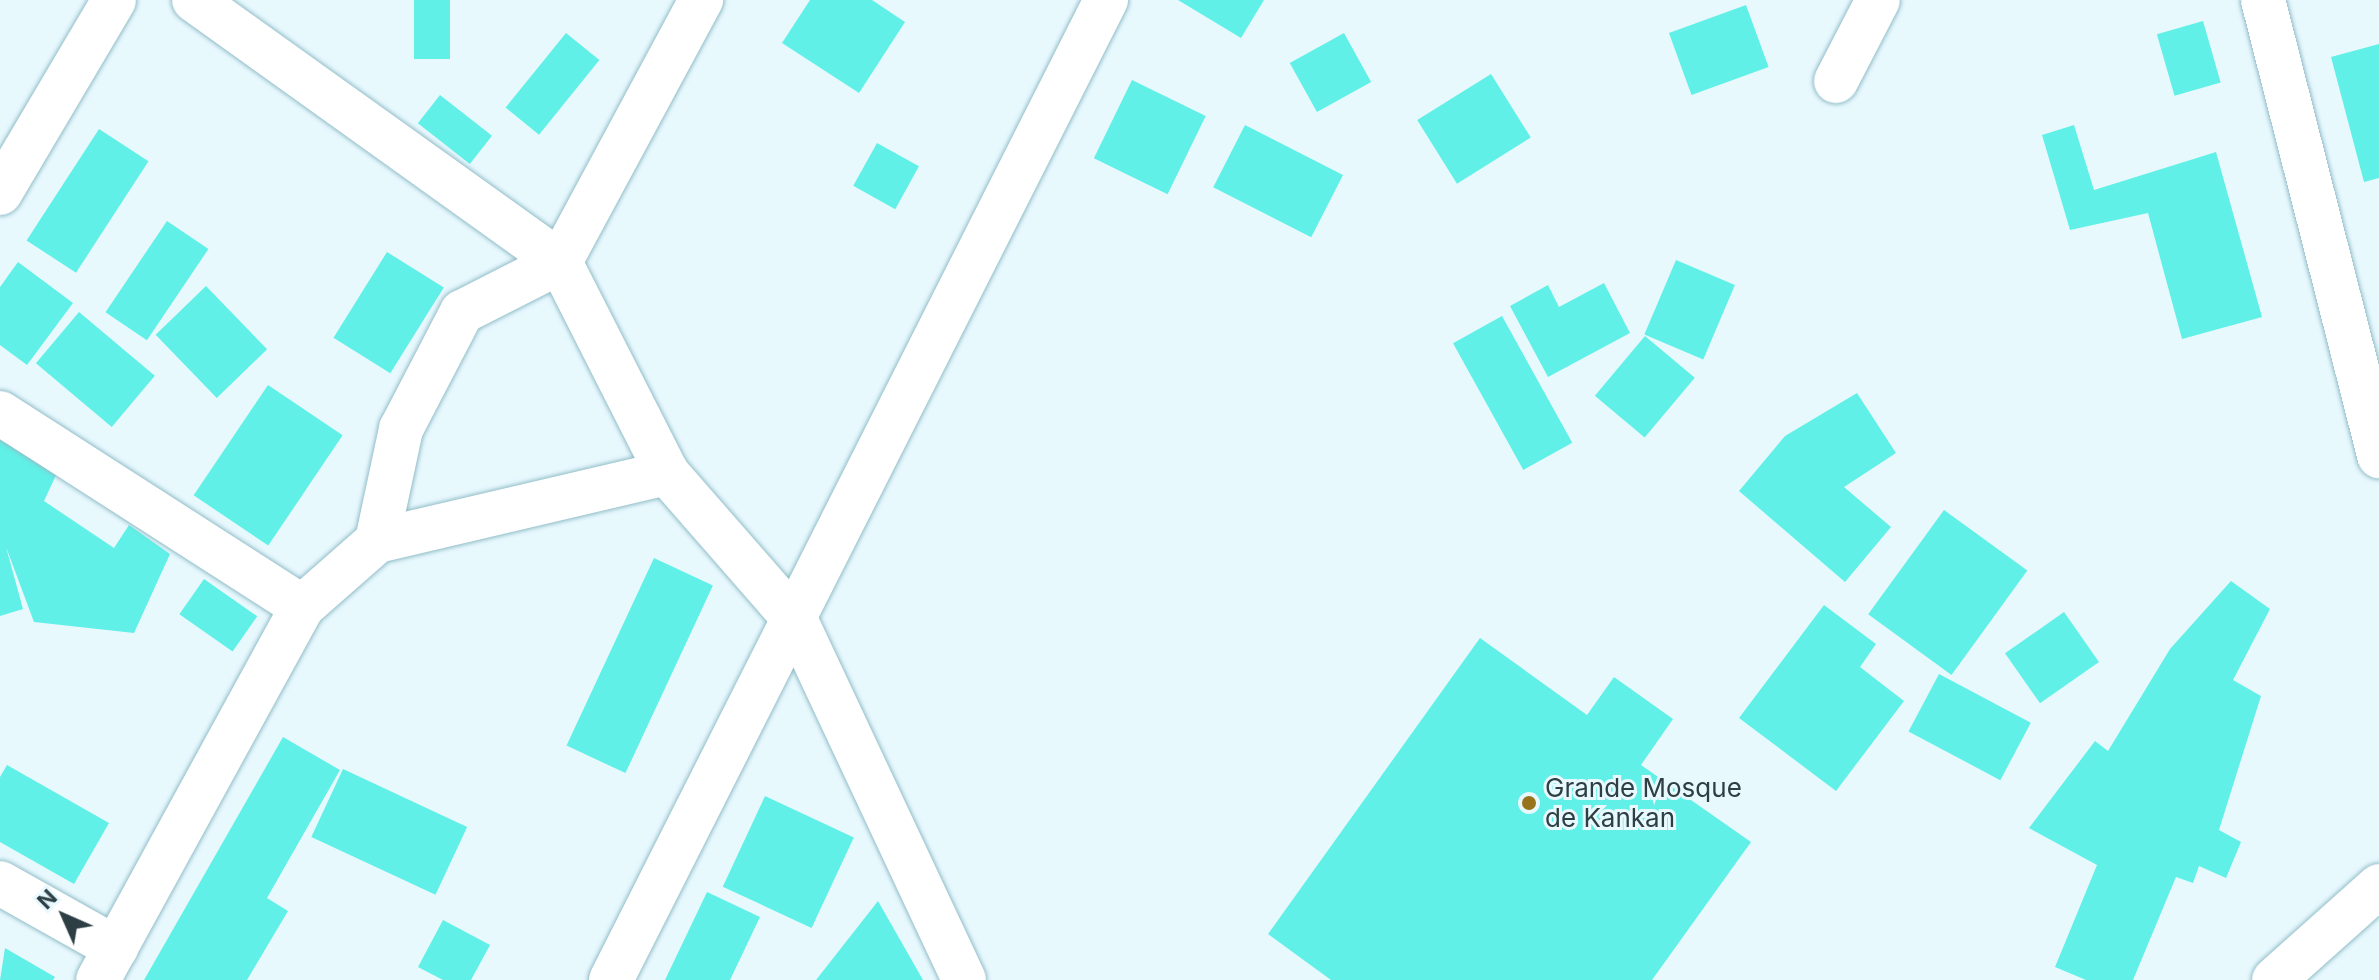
<!DOCTYPE html>
<html>
<head>
<meta charset="utf-8">
<style>
	body { margin:0 }
	#map { position:relative; width:2379px; height:980px; overflow:hidden; background:#e8f9fe; font-family:Inter,sans-serif }
	div>[style] { position:absolute }
	.building>* { inset:0; background:#60f0e7; transform-origin:0 0 }
	.roads { filter:drop-shadow(0 0 2px #92bdc8) drop-shadow(0 0 2px #92bdc8) }
	.minor>* { height:44px; margin:-22px; padding:0 22px; transform-origin:22px; border-radius:22px; background:#fff }
	.dots>* { width:22px; height:22px; translate:-50% -50%; box-sizing:border-box; border:4px solid #e8f9fe; border-radius:50% }
	span { translate:-50% -50%; white-space:nowrap; text-align:center; line-height:1.15; -webkit-text-stroke:6px #e8f9fe; paint-order:stroke }
	.poi-label { font-size:26px; color:#2d3f44 }
	.left { translate:0 -50%; text-align:left }
	.north { position:absolute; left:24px; top:876px; width:80px; height:80px; -webkit-text-stroke:6px #e8f9fe; paint-order:stroke; rotate:315deg; font-size:22px; font-weight:700; line-height:32px; text-align:center; color:#2d3f44 }
	.north::after { content:''; display:block; margin:auto; width:28px; height:36px; background:#2d3f44; clip-path:polygon(50% 0,100% 100%,50% 72%,0 100%) }
</style>
</head>
<body>
<div id="map">
	<div class="building">
		<i style="left:414px;top:0;width:36px;height:59px"></i>
		<i style="clip-path:polygon(810px 0,872px 0,905px 22px,859px 93px,782px 43px)"></i>
		<i style="clip-path:polygon(1178px 0,1264px 0,1241px 38px)"></i>
		<i style="left:1746px;top:5px;width:66px;height:82px;rotate:70deg"></i>
		<i style="left:2203px;top:21px;width:64px;height:48px;rotate:74deg"></i>
		<i style="left:566px;top:33px;width:43px;height:96px;rotate:39deg"></i>
		<i style="left:1344px;top:33px;width:56px;height:62px;rotate:61deg"></i>
		<i style="clip-path:polygon(2379px 44px,2379px 178px,2364px 182px,2331px 57px)"></i>
		<i style="left:1491px;top:74px;width:75px;height:87px;rotate:58deg"></i>
		<i style="left:1132px;top:80px;width:82px;height:87px;rotate:26deg"></i>
		<i style="left:440px;top:95px;width:66px;height:36px;rotate:38deg"></i>
		<i style="left:1245px;top:125px;width:110px;height:70px;rotate:27deg"></i>
		<i style="clip-path:polygon(2074px 125px,2094px 190px,2216px 152px,2262px 317px,2182px 339px,2148px 213px,2070px 230px,2042px 135px)"></i>
		<i style="left:99px;top:129px;width:59px;height:133px;rotate:33deg"></i>
		<i style="left:877px;top:143px;width:48px;height:49px;rotate:29deg"></i>
		<i style="left:167px;top:221px;width:50px;height:110px;rotate:34deg"></i>
		<i style="left:387px;top:252px;width:67px;height:101px;rotate:32deg"></i>
		<i style="left:1676px;top:260px;width:64px;height:81px;rotate:23deg"></i>
		<i style="clip-path:polygon(18px 262px,73px 303px,27px 365px,0 345px,0 287px)"></i>
		<i style="clip-path:polygon(1604px 283px,1630px 333px,1548px 377px,1510px 306px,1548px 285px,1559px 307px)"></i>
		<i style="left:206px;top:286px;width:88px;height:70px;rotate:46deg"></i>
		<i style="left:79px;top:312px;width:99px;height:67px;rotate:40deg"></i>
		<i style="left:1502px;top:316px;width:145px;height:56px;rotate:61deg"></i>
		<i style="left:1645px;top:336px;width:65px;height:78px;rotate:40deg"></i>
		<i style="left:268px;top:385px;width:90px;height:133px;rotate:34deg"></i>
		<i style="clip-path:polygon(1857px 393px,1896px 453px,1844px 487px,1891px 527px,1845px 582px,1739px 491px,1785px 436px)"></i>
		<i style="clip-path:polygon(0 440px,57px 473px,44px 501px,114px 548px,129px 525px,170px 554px,134px 633px,34px 622px,6px 547px,23px 609px,0 616px)"></i>
		<i style="left:1944px;top:510px;width:103px;height:129px;rotate:36deg"></i>
		<i style="left:654px;top:558px;width:65px;height:207px;rotate:25deg"></i>
		<i style="left:204px;top:579px;width:65px;height:43px;rotate:35deg"></i>
		<i style="clip-path:polygon(2231px 581px,2270px 609px,2233px 680px,2261px 696px,2219px 830px,2241px 842px,2226px 878px,2199px 866px,2193px 883px,2176px 877px,2133px 980px,2086px 980px,2055px 967px,2097px 865px,2029px 828px,2095px 741px,2108px 751px,2170px 649px)"></i>
		<i style="clip-path:polygon(1824px 605px,1876px 644px,1860px 667px,1904px 701px,1836px 791px,1739px 718px)"></i>
		<i style="left:2064px;top:612px;width:61px;height:72px;rotate:55deg"></i>
		<i style="clip-path:polygon(1480px 638px,1587px 715px,1614px 677px,1673px 719px,1641px 765px,1751px 842px,1652px 980px,1331px 980px,1268px 934px)"></i>
		<i style="left:1939px;top:674px;width:104px;height:65px;rotate:28deg"></i>
		<i style="clip-path:polygon(283px 737px,340px 770px,267px 898px,288px 911px,247px 980px,144px 980px)"></i>
		<i style="clip-path:polygon(7px 765px,109px 823px,74px 884px,0 842px,0 777px)"></i>
		<i style="left:343px;top:769px;width:137px;height:75px;rotate:25deg"></i>
		<i style="left:765px;top:796px;width:98px;height:100px;rotate:25deg"></i>
		<i style="clip-path:polygon(707px 892px,760px 917px,730px 980px,665px 980px)"></i>
		<i style="clip-path:polygon(878px 901px,923px 980px,816px 980px)"></i>
		<i style="clip-path:polygon(443px 920px,490px 945px,471px 980px,443px 980px,418px 967px)"></i>
		<i style="clip-path:polygon(5px 948px,55px 977px,53px 980px,0 980px)"></i>
	</div>
	<div class="roads">
		<div class="minor">
			<i style="left:194px;top:0;width:450px;rotate:35.6deg"></i>
			<i style="left:560px;top:262px;width:237px;rotate:63.1deg"></i>
			<i style="left:667px;top:473px;width:196px;rotate:48.9deg"></i>
			<i style="left:796px;top:621px;width:396px;rotate:64.9deg"></i>
			<i style="left:2263px;top:0;width:471px;rotate:75.7deg"></i>
			<i style="left:1836px;top:81px;width:91px;rotate:-62.6deg"></i>
			<i style="left:0;top:193px;width:224px;rotate:-59.4deg"></i>
			<i style="left:0;top:413px;width:359px;rotate:32.7deg"></i>
			<i style="left:377px;top:541px;width:298px;rotate:-13.2deg"></i>
			<i style="left:0;top:883px;width:133px;rotate:29.3deg"></i>
			<i style="left:98px;top:980px;width:425px;rotate:-61.3deg"></i>
			<i style="left:302px;top:607px;width:100px;rotate:-41.3deg"></i>
			<i style="left:377px;top:541px;width:115px;rotate:-77.9deg"></i>
			<i style="left:401px;top:429px;width:132px;rotate:-62.5deg"></i>
			<i style="left:462px;top:312px;width:110px;rotate:-27deg"></i>
			<i style="left:560px;top:262px;width:298px;rotate:-61.7deg"></i>
			<i style="left:611px;top:980px;width:1098px;rotate:-63.2deg"></i>
			<i style="left:2274px;top:980px;width:141px;rotate:-41.8deg"></i>
		</div>
	</div>
	<div class="dots">
		<i style="left:1529px;top:803px;background:#97731c"></i>
	</div>
	<div class="poi-label">
		<span class="left" style="left:1545px;top:803px">Grande Mosque<br>de Kankan</span>
	</div>
	<div class="north">N</div>
</div>
</body>
</html>
